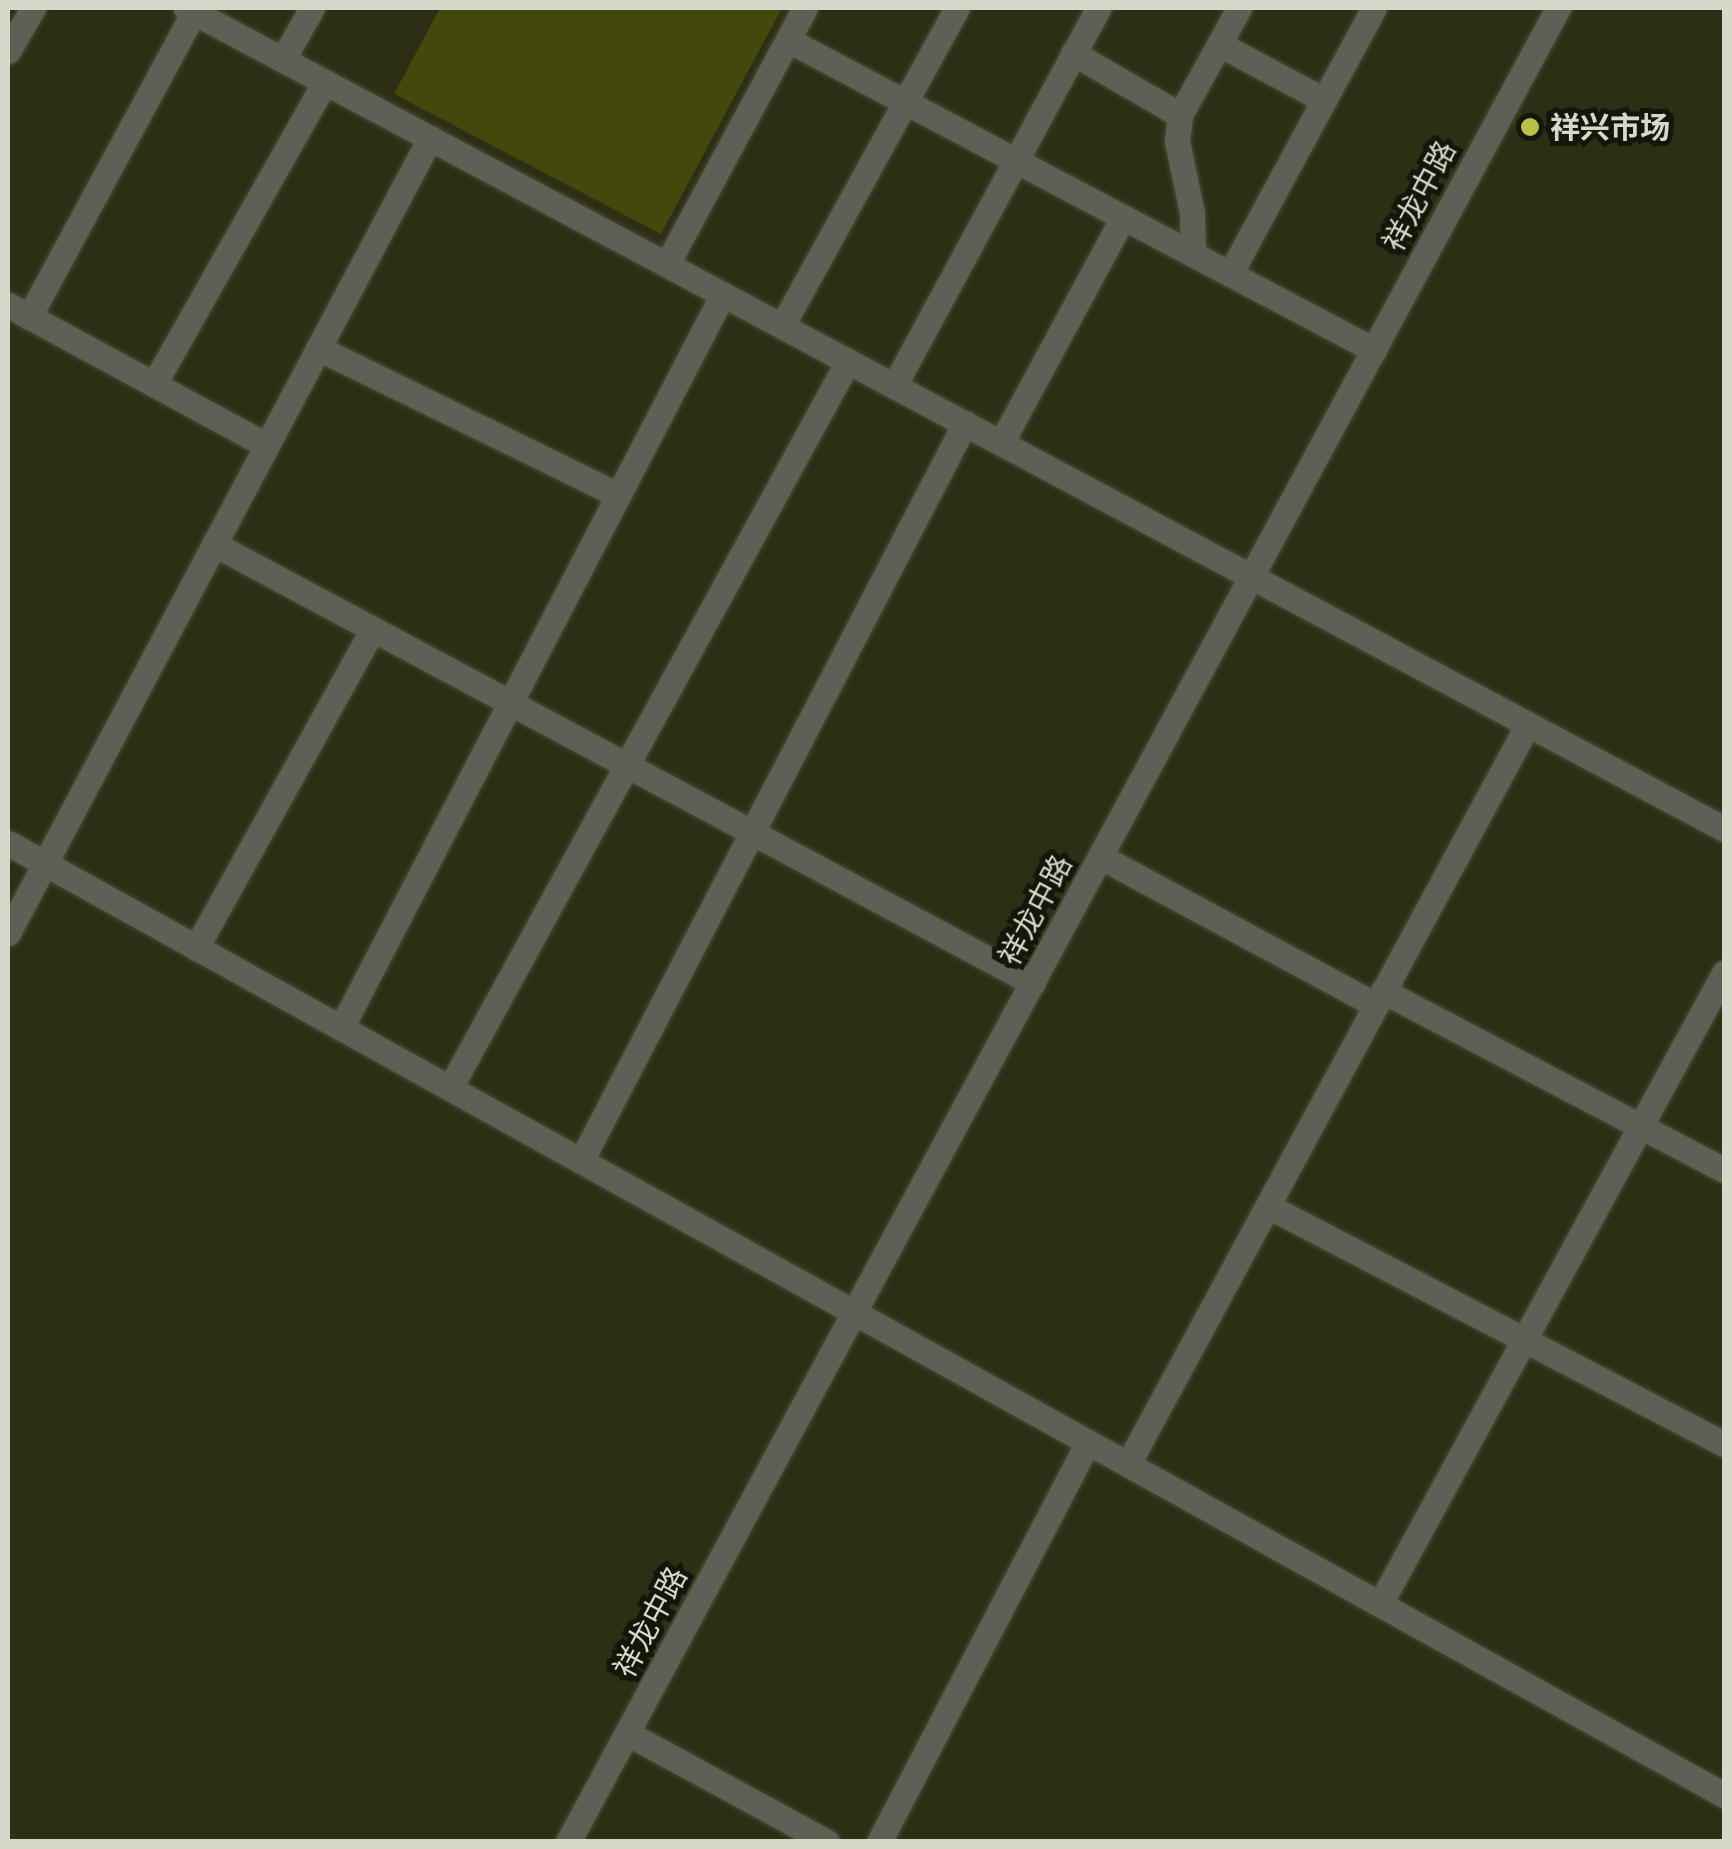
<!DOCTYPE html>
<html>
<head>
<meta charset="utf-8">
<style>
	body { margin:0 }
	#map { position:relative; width:1732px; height:1849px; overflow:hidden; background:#2d2f15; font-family:"Asap Condensed","Noto Sans SC",sans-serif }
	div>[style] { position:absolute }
	.green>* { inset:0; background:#45480d }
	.roads { filter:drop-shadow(0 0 2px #484a32) drop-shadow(0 0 2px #484a32) }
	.minor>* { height:25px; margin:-12.5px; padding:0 12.5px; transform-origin:12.5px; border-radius:12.5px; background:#5f6055 }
	.dots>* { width:28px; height:28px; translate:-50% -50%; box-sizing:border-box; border:5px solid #15160b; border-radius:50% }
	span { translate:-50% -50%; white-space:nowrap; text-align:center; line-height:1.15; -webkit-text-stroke:10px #15160b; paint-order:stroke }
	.poi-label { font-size:30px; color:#d6d8c9; font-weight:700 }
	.left { translate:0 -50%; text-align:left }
	.street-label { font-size:30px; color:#d6d8c9 }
	.frame { position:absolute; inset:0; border:10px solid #d6d8c9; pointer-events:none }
</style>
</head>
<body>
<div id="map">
	<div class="green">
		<i style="clip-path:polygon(440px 8px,782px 8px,661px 234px,394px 94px)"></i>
	</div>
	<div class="roads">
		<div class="minor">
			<i style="left:186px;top:8px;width:1743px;rotate:28.09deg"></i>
			<i style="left:788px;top:40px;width:663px;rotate:27.88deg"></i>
			<i style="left:1219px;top:44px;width:119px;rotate:28.1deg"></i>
			<i style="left:8px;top:51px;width:50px;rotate:-59.8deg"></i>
			<i style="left:1073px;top:53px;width:124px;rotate:30.1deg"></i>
			<i style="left:283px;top:59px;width:59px;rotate:-60.4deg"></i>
			<i style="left:1193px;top:254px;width:41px;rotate:-91.4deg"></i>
			<i style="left:1192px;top:213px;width:74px;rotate:-101.8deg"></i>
			<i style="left:1177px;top:141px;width:26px;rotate:-83deg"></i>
			<i style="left:1180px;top:115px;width:122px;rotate:-61.1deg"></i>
			<i style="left:667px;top:264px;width:291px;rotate:-61.7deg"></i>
			<i style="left:1230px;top:274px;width:302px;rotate:-61.6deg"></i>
			<i style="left:8px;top:305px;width:294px;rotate:28.5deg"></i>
			<i style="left:29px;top:317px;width:347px;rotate:-61.6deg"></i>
			<i style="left:782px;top:326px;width:363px;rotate:-61.2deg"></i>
			<i style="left:318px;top:348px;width:334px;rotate:26.1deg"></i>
			<i style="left:154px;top:384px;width:347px;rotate:-60.5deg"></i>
			<i style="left:894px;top:386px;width:430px;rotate:-61.6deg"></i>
			<i style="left:1001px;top:443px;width:257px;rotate:-61.6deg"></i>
			<i style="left:214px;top:544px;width:929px;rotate:28.19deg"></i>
			<i style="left:8px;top:843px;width:1962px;rotate:29.02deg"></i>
			<i style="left:1101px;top:857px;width:312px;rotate:28.3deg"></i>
			<i style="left:8px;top:933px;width:900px;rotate:-62.04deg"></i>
			<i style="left:196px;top:948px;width:365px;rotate:-61deg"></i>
			<i style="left:1383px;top:991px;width:385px;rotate:27.7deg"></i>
			<i style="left:341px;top:1028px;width:827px;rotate:-62.51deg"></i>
			<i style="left:450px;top:1088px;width:829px;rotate:-61.3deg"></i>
			<i style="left:581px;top:1161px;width:832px;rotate:-62.51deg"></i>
			<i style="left:1268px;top:1206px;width:514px;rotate:27.56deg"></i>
			<i style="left:1128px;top:1464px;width:841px;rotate:-61.61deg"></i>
			<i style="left:1380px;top:1604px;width:719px;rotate:-61.4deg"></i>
			<i style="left:627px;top:1733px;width:228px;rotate:28.6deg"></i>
			<i style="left:568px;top:1842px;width:2084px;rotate:-61.64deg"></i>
			<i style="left:879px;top:1842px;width:451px;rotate:-62.4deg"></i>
		</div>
	</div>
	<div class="dots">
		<i style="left:1530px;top:127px;background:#b9c046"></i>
	</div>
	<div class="poi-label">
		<span class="left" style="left:1550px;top:127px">祥兴市场</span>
	</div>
	<div class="street-label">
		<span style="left:1419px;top:196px;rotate:-62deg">祥龙中路</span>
		<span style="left:1035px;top:910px;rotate:-62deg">祥龙中路</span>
		<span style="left:650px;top:1622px;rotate:-62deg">祥龙中路</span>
	</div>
	<div class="frame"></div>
</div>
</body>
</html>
